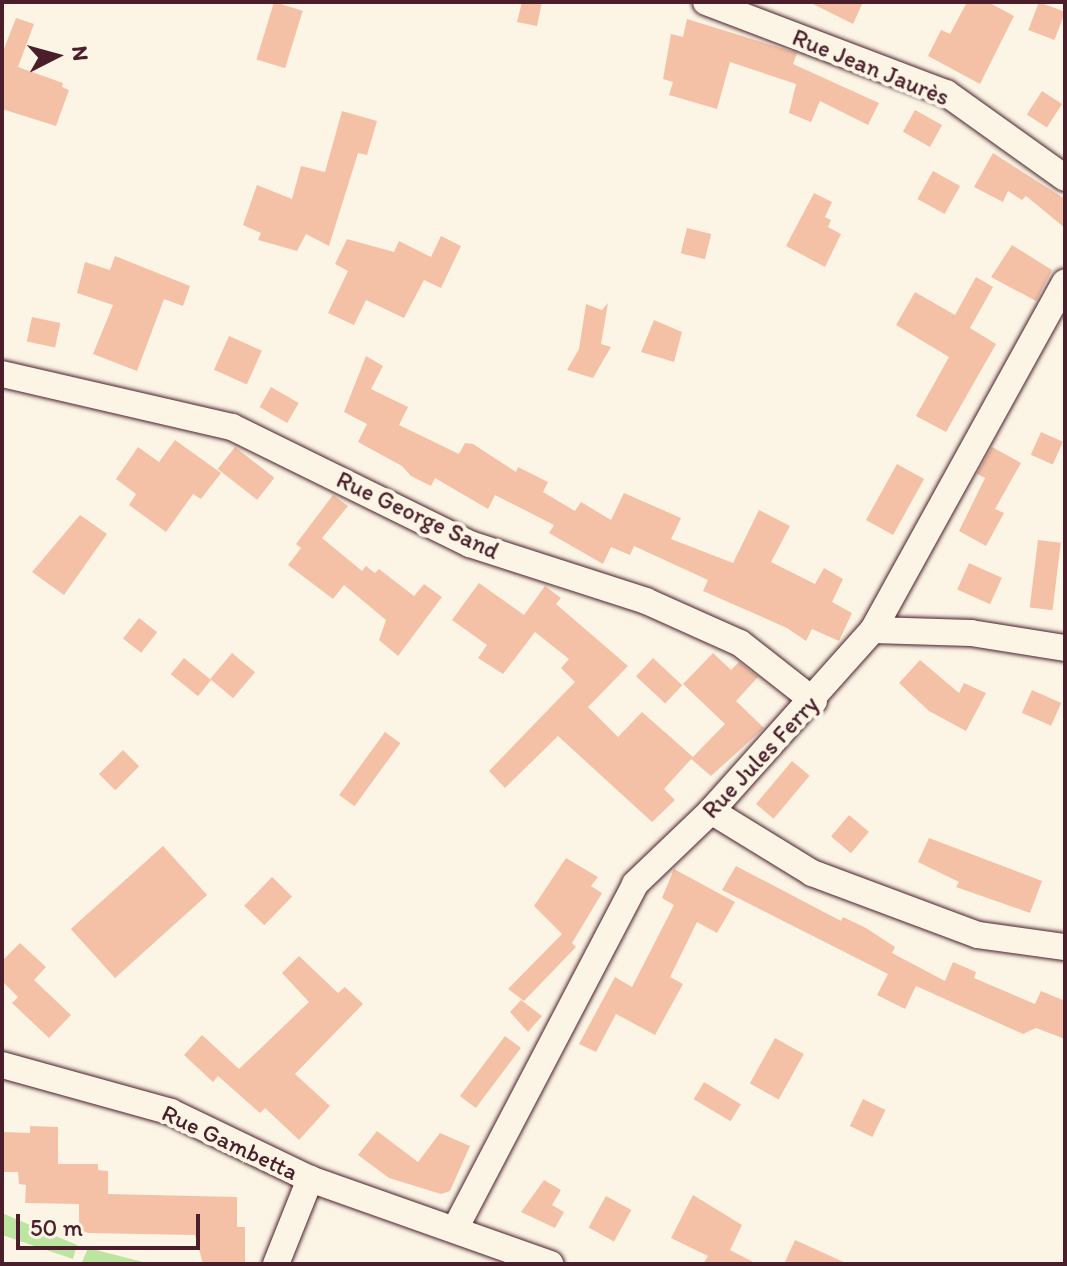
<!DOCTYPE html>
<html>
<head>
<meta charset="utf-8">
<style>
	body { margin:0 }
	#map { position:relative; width:1067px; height:1266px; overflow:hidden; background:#fcf5e5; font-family:Itim,sans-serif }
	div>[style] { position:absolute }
	.green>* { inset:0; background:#bbe5a1 }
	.building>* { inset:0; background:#f4c1a6; transform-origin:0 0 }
	.roads { filter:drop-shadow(0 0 2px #4a1f2b) drop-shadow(0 0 2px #4a1f2b) }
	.minor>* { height:26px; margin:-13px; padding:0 13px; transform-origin:13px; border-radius:13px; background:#fcf5e5 }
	span { translate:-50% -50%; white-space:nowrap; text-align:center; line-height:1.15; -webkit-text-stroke:8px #fcf5e5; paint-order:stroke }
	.street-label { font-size:24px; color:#4a1f2b }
	.frame { position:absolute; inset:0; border:4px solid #4a1f2b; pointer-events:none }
	.north { position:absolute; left:16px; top:16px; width:80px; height:80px; -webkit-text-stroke:6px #fcf5e5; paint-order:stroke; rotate:84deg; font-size:22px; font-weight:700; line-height:32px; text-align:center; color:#4a1f2b }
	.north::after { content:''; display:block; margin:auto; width:28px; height:36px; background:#4a1f2b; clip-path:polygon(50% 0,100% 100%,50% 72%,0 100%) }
	.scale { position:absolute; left:16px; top:1214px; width:184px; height:36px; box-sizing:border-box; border:4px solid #4a1f2b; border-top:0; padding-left:10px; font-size:24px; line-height:28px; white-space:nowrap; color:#4a1f2b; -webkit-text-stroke:6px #fcf5e5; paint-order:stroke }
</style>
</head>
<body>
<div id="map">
	<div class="green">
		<i style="clip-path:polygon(2px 1213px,77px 1245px,73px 1259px,2px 1235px)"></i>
		<i style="clip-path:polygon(88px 1248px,151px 1264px,87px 1264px,82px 1262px)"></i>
	</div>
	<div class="building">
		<i style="left:274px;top:2px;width:30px;height:60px;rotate:17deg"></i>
		<i style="clip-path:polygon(522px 2px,542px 2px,537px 26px,517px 22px)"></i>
		<i style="clip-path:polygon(809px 2px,863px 2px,853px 24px)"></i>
		<i style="clip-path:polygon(967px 2px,988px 2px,1014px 16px,980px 84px,928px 56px,941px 30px,950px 34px)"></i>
		<i style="left:1039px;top:2px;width:28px;height:30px;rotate:21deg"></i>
		<i style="clip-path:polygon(16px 18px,34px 24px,18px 67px,63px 83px,62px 87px,69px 90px,56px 126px,2px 109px,2px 54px)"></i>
		<i style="clip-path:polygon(687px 19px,797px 53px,793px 64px,879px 103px,868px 125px,820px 101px,811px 122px,789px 113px,796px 84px,730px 62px,717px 109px,669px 95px,673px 82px,663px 79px,671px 34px,683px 37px)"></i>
		<i style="left:1042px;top:91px;width:24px;height:28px;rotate:33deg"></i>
		<i style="left:915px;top:110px;width:31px;height:25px;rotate:29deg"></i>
		<i style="clip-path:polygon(342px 111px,377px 121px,367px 155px,358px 153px,329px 246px,306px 234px,297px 251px,258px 240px,261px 233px,243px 225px,257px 185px,292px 199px,301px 166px,325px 172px)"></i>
		<i style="clip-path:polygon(993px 153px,1065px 199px,1065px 228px,1026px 196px,1022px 200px,1008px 191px,1003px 202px,974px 187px)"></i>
		<i style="left:933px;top:171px;width:31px;height:32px;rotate:29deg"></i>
		<i style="clip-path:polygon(814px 193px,832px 202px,825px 217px,831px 220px,828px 227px,841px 234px,825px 267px,786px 246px)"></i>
		<i style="left:687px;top:228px;width:25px;height:26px;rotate:14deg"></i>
		<i style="clip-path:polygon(441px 236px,461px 246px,441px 288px,424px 280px,404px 318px,366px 300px,354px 325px,328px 313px,348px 271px,335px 264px,347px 239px,394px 252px,399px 241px,431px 257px)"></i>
		<i style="clip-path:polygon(1012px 245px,1052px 270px,1036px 301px,991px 277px)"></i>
		<i style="clip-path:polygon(115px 256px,190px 286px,183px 306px,164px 299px,137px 371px,93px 354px,113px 305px,77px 293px,85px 262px,110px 270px)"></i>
		<i style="clip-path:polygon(976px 277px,993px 287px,970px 328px,996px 344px,946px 432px,916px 416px,949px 357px,896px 325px,915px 292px,955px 315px)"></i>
		<i style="clip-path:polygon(608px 303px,601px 344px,611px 347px,593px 378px,567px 370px,579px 349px,586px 304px,602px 310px)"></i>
		<i style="left:32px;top:317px;width:29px;height:25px;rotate:12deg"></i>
		<i style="clip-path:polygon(654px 320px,682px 332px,674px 362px,641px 352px)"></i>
		<i style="left:229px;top:336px;width:36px;height:37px;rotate:24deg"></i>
		<i style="clip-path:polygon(366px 356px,383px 366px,371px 389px,408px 407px,399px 425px,459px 454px,465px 443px,473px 444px,516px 472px,518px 467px,548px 482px,543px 492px,575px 511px,581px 502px,611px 520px,624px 493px,681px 518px,671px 539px,733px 563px,759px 510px,790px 526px,771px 562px,815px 584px,824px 568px,843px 579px,832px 602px,852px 613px,839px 641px,812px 629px,806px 641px,787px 628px,703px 591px,708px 580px,634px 546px,630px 555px,611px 547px,603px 564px,549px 533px,554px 525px,495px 495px,488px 509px,435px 478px,431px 486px,411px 476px,402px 466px,358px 442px,367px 424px,344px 412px)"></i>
		<i style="left:271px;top:387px;width:32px;height:23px;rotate:30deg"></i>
		<i style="left:1041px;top:432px;width:24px;height:25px;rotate:24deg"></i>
		<i style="clip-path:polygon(175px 440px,221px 473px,201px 499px,193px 494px,166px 532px,129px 505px,136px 494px,116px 479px,138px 447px,159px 462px)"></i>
		<i style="left:235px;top:447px;width:50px;height:28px;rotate:38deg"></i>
		<i style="clip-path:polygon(992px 447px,1021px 463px,995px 509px,1004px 513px,986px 546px,959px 531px,985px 478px,977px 474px)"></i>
		<i style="left:897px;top:464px;width:31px;height:64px;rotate:29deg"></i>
		<i style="clip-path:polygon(333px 495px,348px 506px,322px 538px,362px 571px,366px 566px,375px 573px,379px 569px,414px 596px,424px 584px,442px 597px,398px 656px,379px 640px,386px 620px,344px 585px,333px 599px,288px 565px,301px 548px,296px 544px)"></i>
		<i style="clip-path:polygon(80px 515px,107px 534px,64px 595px,32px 572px)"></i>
		<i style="left:1038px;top:540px;width:23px;height:68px;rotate:7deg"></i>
		<i style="left:969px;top:563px;width:36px;height:29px;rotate:24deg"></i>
		<i style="clip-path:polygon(479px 583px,524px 615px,545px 586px,561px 598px,556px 604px,628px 666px,588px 707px,618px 737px,642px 712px,693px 757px,664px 789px,675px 800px,652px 822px,558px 736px,505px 788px,489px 771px,575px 682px,561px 668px,569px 659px,535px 632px,503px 674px,478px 658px,487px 645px,452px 620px)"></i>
		<i style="left:139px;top:618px;width:23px;height:26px;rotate:38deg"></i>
		<i style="left:232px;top:653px;width:30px;height:34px;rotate:40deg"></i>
		<i style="clip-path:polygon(713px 653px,731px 670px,739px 662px,758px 677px,736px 701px,764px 728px,711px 776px,691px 759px,725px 724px,683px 684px)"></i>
		<i style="left:184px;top:658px;width:35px;height:21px;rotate:39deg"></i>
		<i style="left:653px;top:658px;width:40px;height:25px;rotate:43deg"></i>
		<i style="clip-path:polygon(920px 660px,959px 693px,964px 683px,986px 693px,966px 731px,929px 711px,899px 683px)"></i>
		<i style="left:1032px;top:690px;width:32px;height:25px;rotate:24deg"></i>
		<i style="left:385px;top:732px;width:19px;height:78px;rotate:36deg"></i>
		<i style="left:123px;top:750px;width:23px;height:34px;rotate:45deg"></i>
		<i style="left:792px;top:761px;width:23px;height:56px;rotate:40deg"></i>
		<i style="left:849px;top:815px;width:26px;height:28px;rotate:40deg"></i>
		<i style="clip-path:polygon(929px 838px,1042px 881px,1030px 913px,956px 887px,959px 882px,918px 862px)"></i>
		<i style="left:163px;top:846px;width:66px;height:124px;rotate:48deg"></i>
		<i style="clip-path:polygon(566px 858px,598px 877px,591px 886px,602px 893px,572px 943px,576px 947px,524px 1001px,508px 989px,562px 934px,534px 906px)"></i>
		<i style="clip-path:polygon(736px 866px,841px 921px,843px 917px,866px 928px,895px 947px,892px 953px,945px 981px,953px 962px,976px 972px,974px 978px,1035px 1004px,1041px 991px,1065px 1001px,1065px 1039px,1036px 1028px,1023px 1034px,916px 986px,905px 1009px,877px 995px,888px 974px,722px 890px)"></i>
		<i style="clip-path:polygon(674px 869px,735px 902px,717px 933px,697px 922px,670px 977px,683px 984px,655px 1035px,616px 1014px,596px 1052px,579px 1044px,615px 977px,632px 987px,674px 905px,662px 898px)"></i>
		<i style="left:272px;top:877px;width:28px;height:40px;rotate:44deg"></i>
		<i style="clip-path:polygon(20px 943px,46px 967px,34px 980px,71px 1015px,49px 1038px,12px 1003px,18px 997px,2px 981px,2px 961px)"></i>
		<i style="clip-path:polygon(299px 956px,338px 993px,345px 987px,363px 1004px,295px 1074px,330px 1106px,299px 1140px,265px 1108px,260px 1113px,218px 1076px,213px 1082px,184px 1055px,202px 1035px,239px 1069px,309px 1002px,282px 973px)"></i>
		<i style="clip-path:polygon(521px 1000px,542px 1016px,528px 1032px,510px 1012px)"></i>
		<i style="left:505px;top:1036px;width:20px;height:75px;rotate:37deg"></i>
		<i style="left:775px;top:1038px;width:33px;height:52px;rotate:29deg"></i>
		<i style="left:704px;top:1082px;width:43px;height:20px;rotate:31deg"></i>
		<i style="left:863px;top:1099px;width:25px;height:30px;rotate:26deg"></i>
		<i style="clip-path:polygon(30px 1126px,58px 1127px,58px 1164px,98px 1164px,98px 1170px,108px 1171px,108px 1194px,237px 1197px,237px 1227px,245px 1227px,245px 1264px,203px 1264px,195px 1235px,88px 1233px,79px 1229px,79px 1204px,25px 1203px,26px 1185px,19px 1184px,18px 1172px,2px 1172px,2px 1132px,30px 1133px)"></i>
		<i style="clip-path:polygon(377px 1131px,418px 1162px,440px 1133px,470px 1146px,450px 1191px,441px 1194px,389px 1178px,358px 1155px)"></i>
		<i style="clip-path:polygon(544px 1180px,561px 1190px,552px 1205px,564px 1212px,555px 1228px,521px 1212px)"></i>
		<i style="clip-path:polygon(693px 1195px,742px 1225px,730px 1250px,757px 1264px,703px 1264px,708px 1256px,671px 1238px)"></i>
		<i style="left:606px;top:1196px;width:29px;height:36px;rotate:29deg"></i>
		<i style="clip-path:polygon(795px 1240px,848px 1264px,784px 1264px)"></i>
	</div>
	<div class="roads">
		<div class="minor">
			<i style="left:706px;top:2px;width:257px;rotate:20.8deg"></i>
			<i style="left:946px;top:93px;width:146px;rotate:35.5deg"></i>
			<i style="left:2px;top:374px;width:236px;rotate:13deg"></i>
			<i style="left:232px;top:427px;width:265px;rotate:26.2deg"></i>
			<i style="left:470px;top:544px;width:185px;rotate:17.9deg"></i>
			<i style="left:646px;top:601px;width:103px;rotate:24.1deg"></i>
			<i style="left:740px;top:643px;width:94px;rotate:38.1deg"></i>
			<i style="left:873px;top:630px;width:98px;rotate:1.8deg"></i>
			<i style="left:971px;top:633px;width:95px;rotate:9.1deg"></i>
			<i style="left:711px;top:811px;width:119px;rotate:31.5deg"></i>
			<i style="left:812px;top:873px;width:177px;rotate:20.5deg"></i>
			<i style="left:978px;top:935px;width:88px;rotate:7.9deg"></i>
			<i style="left:2px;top:1065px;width:175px;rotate:15.5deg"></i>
			<i style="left:171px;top:1112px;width:154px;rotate:25.7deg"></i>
			<i style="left:310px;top:1179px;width:255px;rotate:19.5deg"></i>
			<i style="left:455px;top:1229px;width:389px;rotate:-62.4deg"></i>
			<i style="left:635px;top:884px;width:105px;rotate:-43.8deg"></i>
			<i style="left:711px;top:811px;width:243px;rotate:-48.2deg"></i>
			<i style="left:873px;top:630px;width:397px;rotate:-61.1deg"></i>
			<i style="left:276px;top:1264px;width:92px;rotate:-68.2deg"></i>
		</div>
	</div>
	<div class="street-label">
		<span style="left:871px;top:67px;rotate:22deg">Rue Jean Jaurès</span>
		<span style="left:418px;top:515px;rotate:25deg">Rue George Sand</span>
		<span style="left:760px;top:757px;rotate:-47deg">Rue Jules Ferry</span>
		<span style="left:230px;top:1142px;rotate:25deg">Rue Gambetta</span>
	</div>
	<div class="frame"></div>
	<div class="north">N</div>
	<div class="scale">50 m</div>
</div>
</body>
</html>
